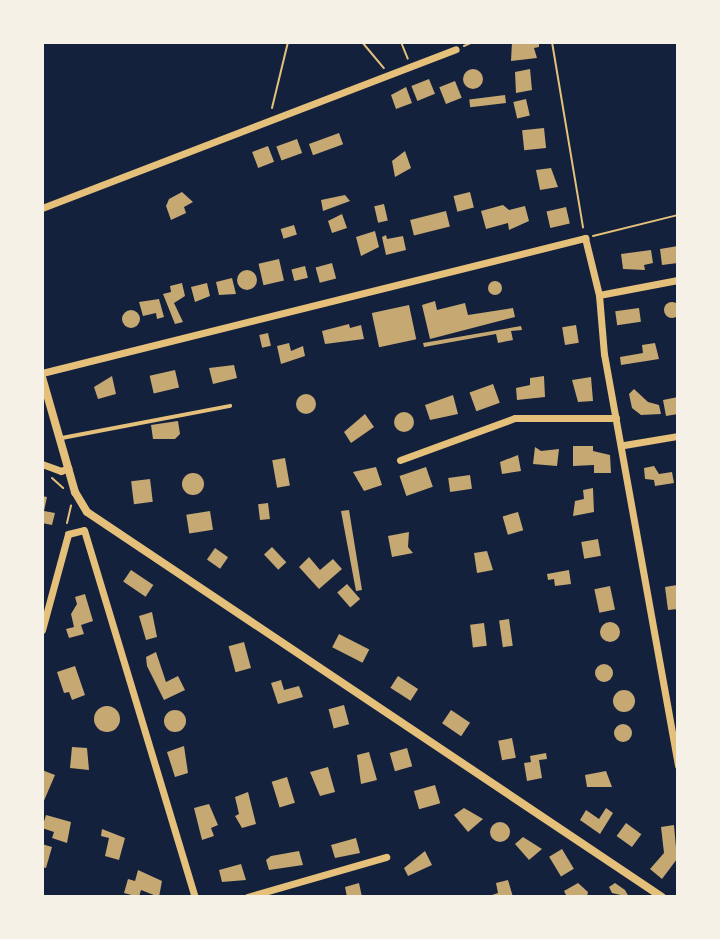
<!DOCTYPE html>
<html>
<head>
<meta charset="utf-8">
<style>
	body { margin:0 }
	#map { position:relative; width:720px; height:939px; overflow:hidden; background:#14213d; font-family:Roboto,sans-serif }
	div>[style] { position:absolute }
	.building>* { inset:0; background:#c6a872; transform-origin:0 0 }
	.round { border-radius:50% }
	.path>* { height:2px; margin:-1px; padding:0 1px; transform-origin:1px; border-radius:1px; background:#e5c07b }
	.service>* { height:3.5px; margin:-1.75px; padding:0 1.75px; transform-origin:1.75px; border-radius:1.75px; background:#e5c07b }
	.minor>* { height:7px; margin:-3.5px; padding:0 3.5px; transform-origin:3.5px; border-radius:3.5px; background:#e5c07b }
	.tertiary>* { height:8px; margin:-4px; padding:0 4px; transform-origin:4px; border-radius:4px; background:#e5c07b }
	span { translate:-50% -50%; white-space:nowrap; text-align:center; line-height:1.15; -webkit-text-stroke:6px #f6f1e7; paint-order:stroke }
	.frame { position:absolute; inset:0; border:44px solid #f6f1e7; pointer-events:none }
</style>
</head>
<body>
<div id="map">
	<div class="building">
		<i style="clip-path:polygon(512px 42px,539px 42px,539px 47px,534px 48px,537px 58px,511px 61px)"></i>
		<i style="clip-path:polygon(530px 69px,532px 90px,516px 93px,515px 72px)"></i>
		<i class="round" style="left:463px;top:69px;width:20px;height:20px"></i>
		<i style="left:429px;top:79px;width:16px;height:19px;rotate:68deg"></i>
		<i style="left:455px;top:81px;width:18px;height:17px;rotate:68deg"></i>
		<i style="clip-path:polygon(406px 87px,412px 103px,396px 109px,391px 95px)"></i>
		<i style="left:505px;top:95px;width:8px;height:36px;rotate:83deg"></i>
		<i style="left:526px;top:99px;width:17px;height:13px;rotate:77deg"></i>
		<i style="left:544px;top:128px;width:20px;height:22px;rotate:84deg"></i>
		<i style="left:339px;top:133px;width:12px;height:32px;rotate:70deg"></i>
		<i style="left:297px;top:139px;width:15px;height:22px;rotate:70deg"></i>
		<i style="left:268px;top:146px;width:17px;height:17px;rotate:69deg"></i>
		<i style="clip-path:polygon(405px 151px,411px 168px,395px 177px,392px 161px)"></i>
		<i style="clip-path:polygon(551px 168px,558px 187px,540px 190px,536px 170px)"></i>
		<i style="clip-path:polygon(182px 192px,193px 202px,184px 207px,186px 213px,171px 220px,166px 206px,169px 199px)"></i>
		<i style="left:470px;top:192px;width:16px;height:17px;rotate:76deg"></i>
		<i style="clip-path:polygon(345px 195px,350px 201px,323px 211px,321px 200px)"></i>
		<i style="left:384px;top:204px;width:17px;height:10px;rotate:77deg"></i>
		<i style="clip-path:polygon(503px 205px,509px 210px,525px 206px,529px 221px,509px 230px,508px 223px,486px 229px,481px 211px)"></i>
		<i style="left:566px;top:207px;width:17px;height:20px;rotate:77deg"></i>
		<i style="left:446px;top:211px;width:16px;height:37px;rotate:76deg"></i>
		<i style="clip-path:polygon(342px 214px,347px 228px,332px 233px,328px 221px)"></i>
		<i style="left:294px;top:225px;width:10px;height:14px;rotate:73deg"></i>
		<i style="clip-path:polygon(375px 231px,379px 247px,361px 256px,356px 237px)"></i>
		<i style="clip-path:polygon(386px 235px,387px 239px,403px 236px,406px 250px,386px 255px,382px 237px)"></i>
		<i style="clip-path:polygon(678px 246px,678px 263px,662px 265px,660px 249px)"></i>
		<i style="clip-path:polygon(651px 250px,653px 263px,644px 265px,645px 270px,623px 269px,621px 254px)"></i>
		<i style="left:279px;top:259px;width:22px;height:21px;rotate:77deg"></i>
		<i style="left:332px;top:263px;width:16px;height:17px;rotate:75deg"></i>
		<i style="left:305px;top:266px;width:12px;height:14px;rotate:76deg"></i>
		<i class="round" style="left:237px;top:270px;width:20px;height:20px"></i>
		<i style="clip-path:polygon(232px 278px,236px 294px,219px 295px,216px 282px)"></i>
		<i class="round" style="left:488px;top:281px;width:14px;height:14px"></i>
		<i style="clip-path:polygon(182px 283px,185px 296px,174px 303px,183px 322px,175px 324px,163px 294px,171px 292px,170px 286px)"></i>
		<i style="clip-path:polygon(207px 283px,210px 296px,195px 302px,191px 287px)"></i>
		<i style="clip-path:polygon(159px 299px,164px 317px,157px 319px,156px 313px,143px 316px,139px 302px)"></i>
		<i style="clip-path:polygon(435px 301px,437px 310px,465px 303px,468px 315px,513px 308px,515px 317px,430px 339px,422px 305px)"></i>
		<i class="round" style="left:664px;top:302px;width:16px;height:16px"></i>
		<i style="left:409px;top:305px;width:35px;height:38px;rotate:78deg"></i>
		<i style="left:639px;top:308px;width:14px;height:24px;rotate:82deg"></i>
		<i class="round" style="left:122px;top:310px;width:18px;height:18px"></i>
		<i style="clip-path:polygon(349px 324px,350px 328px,361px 325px,364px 339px,325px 344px,322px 331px)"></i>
		<i style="left:576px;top:325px;width:18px;height:14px;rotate:81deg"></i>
		<i style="clip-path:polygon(521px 326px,522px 330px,511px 331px,513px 340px,498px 343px,496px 334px,424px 347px,423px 343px)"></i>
		<i style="left:268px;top:333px;width:13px;height:9px;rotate:77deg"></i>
		<i style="clip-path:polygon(289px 343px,291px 351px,303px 346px,305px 356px,281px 364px,277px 346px)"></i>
		<i style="clip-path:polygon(655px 343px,659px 359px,621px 365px,620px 357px,643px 353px,642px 345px)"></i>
		<i style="clip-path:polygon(234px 365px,237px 378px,213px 384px,209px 368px)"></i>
		<i style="left:175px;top:370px;width:18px;height:26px;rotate:77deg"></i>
		<i style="clip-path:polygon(112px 376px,116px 394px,98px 399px,94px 387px)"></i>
		<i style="clip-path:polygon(544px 376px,545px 397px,517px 400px,516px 388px,530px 385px,530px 378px)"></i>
		<i style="clip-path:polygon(591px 377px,593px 401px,578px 402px,572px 380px)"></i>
		<i style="left:493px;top:384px;width:20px;height:25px;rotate:70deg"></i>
		<i style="clip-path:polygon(634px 389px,648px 402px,659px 405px,661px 414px,641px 415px,632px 408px,629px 394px)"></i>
		<i class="round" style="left:296px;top:394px;width:20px;height:20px"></i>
		<i style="clip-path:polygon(453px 395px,458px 414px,430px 420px,425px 405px)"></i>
		<i style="clip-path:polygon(678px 397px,678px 414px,666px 416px,663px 400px)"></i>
		<i class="round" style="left:394px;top:412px;width:20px;height:20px"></i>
		<i style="clip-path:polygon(365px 414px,374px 427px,351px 443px,344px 432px)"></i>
		<i style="clip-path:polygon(178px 421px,180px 434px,175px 439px,153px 439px,151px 425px)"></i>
		<i style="clip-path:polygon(573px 446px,593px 446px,593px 451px,610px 455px,611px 473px,594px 473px,594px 465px,573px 466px)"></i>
		<i style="clip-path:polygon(535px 447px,541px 451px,559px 449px,557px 466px,533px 464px)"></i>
		<i style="clip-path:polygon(518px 455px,521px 471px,502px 474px,500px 462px)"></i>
		<i style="left:285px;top:458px;width:28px;height:13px;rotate:80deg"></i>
		<i style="clip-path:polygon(654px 466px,659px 474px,672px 472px,674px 483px,655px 486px,654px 480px,645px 479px,644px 468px)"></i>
		<i style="clip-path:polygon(376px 467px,382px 485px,364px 491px,353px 472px)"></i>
		<i style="left:426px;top:467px;width:21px;height:28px;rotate:71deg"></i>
		<i class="round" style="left:182px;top:473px;width:22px;height:22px"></i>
		<i style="left:470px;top:475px;width:14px;height:22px;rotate:82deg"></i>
		<i style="left:150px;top:479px;width:23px;height:19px;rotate:83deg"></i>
		<i style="clip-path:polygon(593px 488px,594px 512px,573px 516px,575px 501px,584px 499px,583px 490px)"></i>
		<i style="clip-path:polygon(42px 496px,47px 497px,44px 511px,55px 513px,52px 525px,42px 523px)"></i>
		<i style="left:268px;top:503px;width:16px;height:10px;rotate:83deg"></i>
		<i style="clip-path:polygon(349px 510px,362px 590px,356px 591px,341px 511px)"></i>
		<i style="left:210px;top:511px;width:19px;height:24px;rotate:81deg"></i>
		<i style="left:518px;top:512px;width:19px;height:16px;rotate:74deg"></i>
		<i style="clip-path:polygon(409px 532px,408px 547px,413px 553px,392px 557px,388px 536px)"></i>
		<i style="left:598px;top:539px;width:17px;height:17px;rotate:80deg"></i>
		<i style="left:272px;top:547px;width:21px;height:11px;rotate:47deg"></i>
		<i style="left:215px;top:548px;width:16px;height:14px;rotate:35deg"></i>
		<i style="clip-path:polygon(487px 551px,493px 570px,477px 573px,474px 553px)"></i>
		<i style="clip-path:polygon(309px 557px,320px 570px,333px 559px,342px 569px,319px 589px,299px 567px)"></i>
		<i style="left:131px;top:570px;width:27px;height:14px;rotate:34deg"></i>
		<i style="clip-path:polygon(569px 570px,571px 584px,555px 586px,554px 579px,548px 580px,547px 574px)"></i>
		<i style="left:347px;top:584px;width:20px;height:13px;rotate:49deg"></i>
		<i style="clip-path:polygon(677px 585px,678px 609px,668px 610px,665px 587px)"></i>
		<i style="left:610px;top:586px;width:24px;height:16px;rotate:78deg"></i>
		<i style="clip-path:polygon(85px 594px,93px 621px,81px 625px,84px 634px,69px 638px,66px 629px,74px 627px,71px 614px,77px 604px,75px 597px)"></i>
		<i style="clip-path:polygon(152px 612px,157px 637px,146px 640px,139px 616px)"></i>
		<i style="left:509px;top:619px;width:27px;height:10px;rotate:82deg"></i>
		<i class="round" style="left:600px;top:622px;width:20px;height:20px"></i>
		<i style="left:484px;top:623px;width:23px;height:14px;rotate:83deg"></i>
		<i style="left:339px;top:634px;width:34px;height:15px;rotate:27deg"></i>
		<i style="left:244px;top:642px;width:27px;height:16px;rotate:75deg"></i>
		<i style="clip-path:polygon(156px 652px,166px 682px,178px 676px,185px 690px,164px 700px,147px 666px,146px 657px)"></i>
		<i class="round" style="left:595px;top:664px;width:18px;height:18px"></i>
		<i style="clip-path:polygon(75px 666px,85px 695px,72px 700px,69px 692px,64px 693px,57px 672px)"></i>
		<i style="left:398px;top:676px;width:24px;height:14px;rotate:33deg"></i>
		<i style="clip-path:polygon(281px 680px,284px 690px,299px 686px,303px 697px,278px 704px,271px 683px)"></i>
		<i class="round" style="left:613px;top:690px;width:22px;height:22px"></i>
		<i style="left:344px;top:705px;width:20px;height:16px;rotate:75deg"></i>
		<i class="round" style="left:94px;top:706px;width:26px;height:26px"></i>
		<i class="round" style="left:164px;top:710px;width:22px;height:22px"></i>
		<i style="left:451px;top:710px;width:23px;height:16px;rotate:34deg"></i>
		<i class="round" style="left:614px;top:724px;width:18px;height:18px"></i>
		<i style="left:512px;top:738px;width:20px;height:14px;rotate:79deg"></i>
		<i style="clip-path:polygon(184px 746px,188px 773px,175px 777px,167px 752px)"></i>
		<i style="clip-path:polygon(72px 747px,87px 748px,89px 770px,70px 768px)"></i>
		<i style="left:407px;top:748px;width:19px;height:18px;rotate:74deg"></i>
		<i style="clip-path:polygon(369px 752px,377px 780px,361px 784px,357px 755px)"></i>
		<i style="clip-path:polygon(546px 753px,547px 759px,539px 760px,542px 778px,527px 781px,524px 763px,531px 762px,530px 756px)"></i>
		<i style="clip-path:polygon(328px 767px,335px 792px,320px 796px,310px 772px)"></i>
		<i style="clip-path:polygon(42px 770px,55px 775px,43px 803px,42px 803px)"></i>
		<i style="clip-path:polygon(606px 771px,612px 787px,587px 787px,585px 775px)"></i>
		<i style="left:287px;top:777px;width:27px;height:16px;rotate:73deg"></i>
		<i style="left:435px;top:785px;width:19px;height:22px;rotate:74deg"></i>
		<i style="clip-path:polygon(248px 792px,256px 824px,242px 828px,235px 816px,239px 814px,235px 797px)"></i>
		<i style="clip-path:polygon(209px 804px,218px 825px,211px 828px,214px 836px,202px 840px,194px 808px)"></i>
		<i style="clip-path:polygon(464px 808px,483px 819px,468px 832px,454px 815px)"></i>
		<i style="clip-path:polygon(606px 808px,613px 813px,600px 834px,580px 820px,586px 810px,599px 819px)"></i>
		<i style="clip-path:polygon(46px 815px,71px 822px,67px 843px,52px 838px,54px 832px,42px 828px)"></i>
		<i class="round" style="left:490px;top:822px;width:20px;height:20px"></i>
		<i style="left:626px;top:823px;width:19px;height:16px;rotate:36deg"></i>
		<i style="clip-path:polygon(674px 825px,677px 859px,662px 879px,650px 869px,664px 853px,661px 827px)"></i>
		<i style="clip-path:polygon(102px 829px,125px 838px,119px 860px,105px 856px,109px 838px,101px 836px)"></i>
		<i style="clip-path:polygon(523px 837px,542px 849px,529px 860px,515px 844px)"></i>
		<i style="clip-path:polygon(356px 838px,360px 853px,335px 858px,331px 845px)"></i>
		<i style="clip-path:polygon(42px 844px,52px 847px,46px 868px,42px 867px)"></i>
		<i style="left:562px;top:849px;width:23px;height:15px;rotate:59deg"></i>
		<i style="clip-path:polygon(299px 851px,303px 865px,269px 870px,266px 860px,271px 856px)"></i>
		<i style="clip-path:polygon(425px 851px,432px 865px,408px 876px,404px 868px)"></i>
		<i style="clip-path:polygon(241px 864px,246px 880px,222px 882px,219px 870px)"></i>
		<i style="clip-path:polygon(138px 870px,162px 881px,159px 897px,141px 890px,139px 897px,124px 893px,128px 879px,135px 881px)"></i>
		<i style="clip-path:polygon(508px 880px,513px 897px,486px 897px,498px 893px,496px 883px)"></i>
		<i style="clip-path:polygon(359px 883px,362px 897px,347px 897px,345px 887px)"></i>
		<i style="clip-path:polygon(578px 883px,588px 892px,587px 897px,567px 897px,564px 891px)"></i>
		<i style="clip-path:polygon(615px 883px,625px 890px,629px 897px,612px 893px,609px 887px)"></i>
	</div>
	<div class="path">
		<i style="left:362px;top:42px;width:34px;rotate:50deg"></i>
		<i style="left:401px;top:42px;width:18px;rotate:68deg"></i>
		<i style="left:552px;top:42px;width:188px;rotate:80.5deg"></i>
		<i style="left:464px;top:46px;width:10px;rotate:-24deg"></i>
		<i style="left:272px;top:108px;width:68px;rotate:-76.4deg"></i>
		<i style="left:593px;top:236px;width:88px;rotate:-13.9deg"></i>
		<i style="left:52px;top:478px;width:15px;rotate:42deg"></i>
		<i style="left:67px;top:523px;width:18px;rotate:-77deg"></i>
	</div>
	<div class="service">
		<i style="left:62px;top:438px;width:171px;rotate:-10.8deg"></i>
	</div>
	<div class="minor">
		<i style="left:42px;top:208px;width:443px;rotate:-21deg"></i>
		<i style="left:599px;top:295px;width:80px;rotate:-10.8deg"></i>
		<i style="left:42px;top:373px;width:560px;rotate:-13.96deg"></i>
		<i style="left:585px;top:238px;width:59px;rotate:76.2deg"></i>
		<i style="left:599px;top:295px;width:59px;rotate:85.2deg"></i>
		<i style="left:604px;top:354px;width:418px;rotate:79.8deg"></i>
		<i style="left:624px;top:445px;width:55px;rotate:-9.5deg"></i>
		<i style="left:400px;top:460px;width:122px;rotate:-20.1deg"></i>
		<i style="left:515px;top:418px;width:101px"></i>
		<i style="left:42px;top:464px;width:20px;rotate:20deg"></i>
		<i style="left:61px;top:471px;width:8px;rotate:-23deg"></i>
		<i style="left:42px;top:630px;width:99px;rotate:-74.8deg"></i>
		<i style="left:68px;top:534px;width:16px;rotate:-14deg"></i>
		<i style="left:84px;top:530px;width:383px;rotate:73.2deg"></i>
		<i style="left:247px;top:897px;width:145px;rotate:-16.1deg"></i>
	</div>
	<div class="tertiary">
		<i style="left:42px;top:377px;width:120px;rotate:74deg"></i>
		<i style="left:75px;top:492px;width:23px;rotate:59deg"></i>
		<i style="left:87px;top:512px;width:692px;rotate:33.8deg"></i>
	</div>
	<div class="frame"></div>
</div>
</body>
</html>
